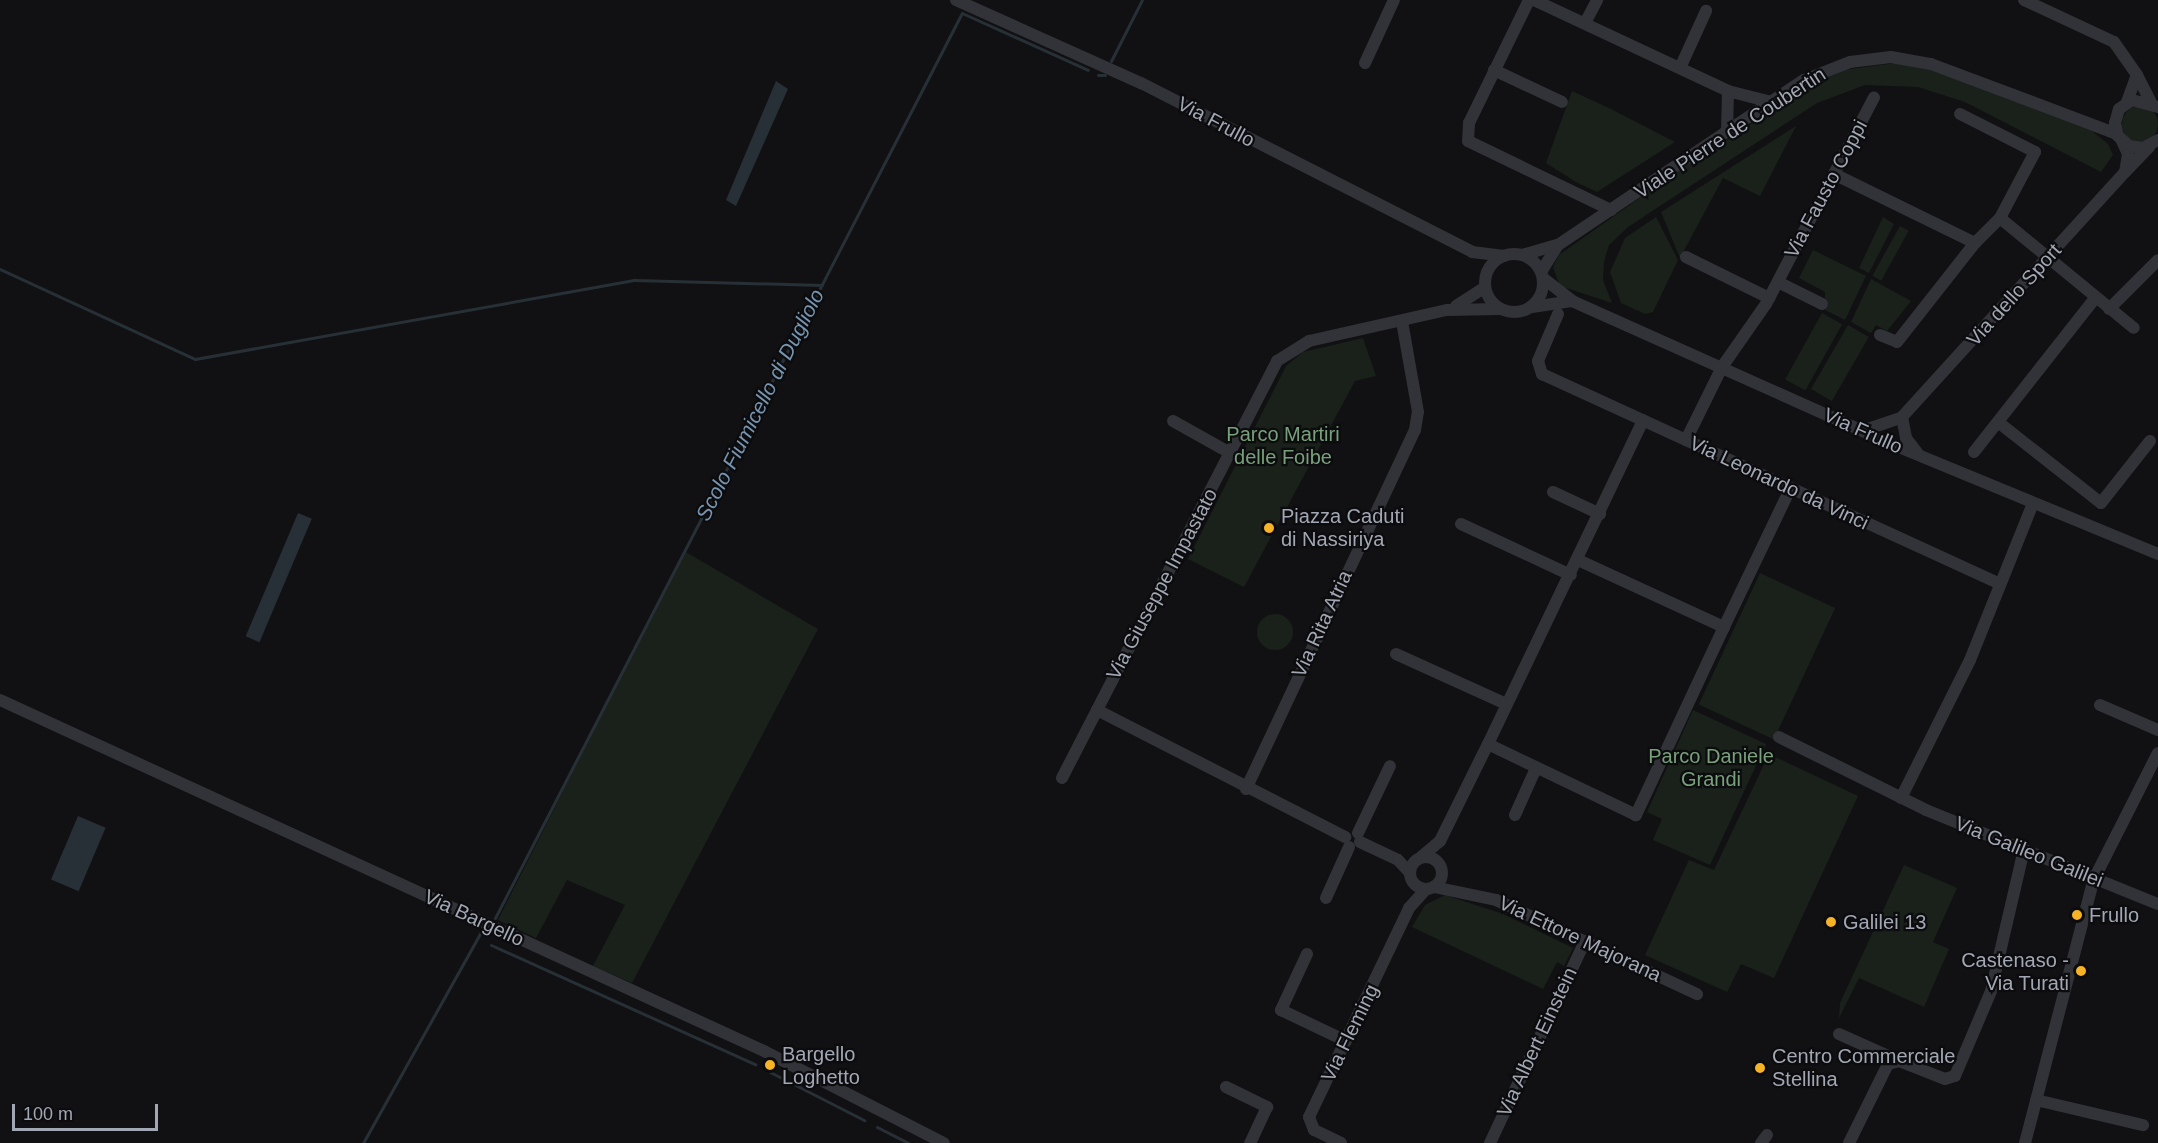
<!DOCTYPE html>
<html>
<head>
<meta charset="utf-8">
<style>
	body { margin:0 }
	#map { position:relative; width:2158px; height:1143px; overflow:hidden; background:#111113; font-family:Arial,sans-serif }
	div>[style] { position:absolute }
	.green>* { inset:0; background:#19211a; transform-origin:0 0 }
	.round { border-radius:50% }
	.water>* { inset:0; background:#273037; transform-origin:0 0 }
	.stream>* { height:3px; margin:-1.5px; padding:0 1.5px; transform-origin:1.5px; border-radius:1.5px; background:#273037 }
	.minor>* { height:12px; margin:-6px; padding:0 6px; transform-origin:6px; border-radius:6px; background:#323338 }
	.minor>.ring { margin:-6px; padding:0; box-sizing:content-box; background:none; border:12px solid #323338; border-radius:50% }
	.dots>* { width:16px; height:16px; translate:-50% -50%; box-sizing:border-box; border:3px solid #0c0c0e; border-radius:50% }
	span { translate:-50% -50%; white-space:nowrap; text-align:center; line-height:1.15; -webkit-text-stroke:4.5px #0c0c0e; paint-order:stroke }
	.street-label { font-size:20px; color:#a2a7b4 }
	.park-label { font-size:20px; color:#78a07b }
	.poi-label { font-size:20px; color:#a2a7b4 }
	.left { translate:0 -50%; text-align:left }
	.right { translate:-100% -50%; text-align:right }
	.water-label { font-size:21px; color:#7795b1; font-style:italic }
	.scale { position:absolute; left:12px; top:1104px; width:146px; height:27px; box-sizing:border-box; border:3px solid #a2a7b4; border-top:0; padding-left:8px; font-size:18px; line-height:21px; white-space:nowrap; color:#a2a7b4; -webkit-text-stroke:4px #0c0c0e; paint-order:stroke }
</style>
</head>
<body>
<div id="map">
	<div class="green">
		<i style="clip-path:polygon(1895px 63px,1933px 70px,2092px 131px,2108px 144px,2113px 155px,2101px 172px,1965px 102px,1918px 87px,1865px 85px,1817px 103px,1628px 227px,1609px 245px,1604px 262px,1603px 280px,1612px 303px,1560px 286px,1553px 267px,1559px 255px,1665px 180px,1804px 89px,1843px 70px)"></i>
		<i style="clip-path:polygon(1572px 91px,1611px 109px,1675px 142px,1597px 192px,1576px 182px,1546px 163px)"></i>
		<i class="round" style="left:2122px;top:106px;width:36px;height:36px"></i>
		<i style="clip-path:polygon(1796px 126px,1760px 196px,1723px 178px,1680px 258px,1661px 212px)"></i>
		<i style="clip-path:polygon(1656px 217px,1678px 260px,1653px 312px,1645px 314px,1621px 303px,1610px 272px,1625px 238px)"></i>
		<i style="clip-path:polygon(1883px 217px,1894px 224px,1869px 273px,1859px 268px)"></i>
		<i style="left:1900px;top:226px;width:10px;height:57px;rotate:29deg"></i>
		<i style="clip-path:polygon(1813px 250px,1866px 276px,1845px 320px,1825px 310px,1825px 292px,1799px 278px)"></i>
		<i style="clip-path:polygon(1871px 279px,1911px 301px,1887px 331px,1876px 325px,1871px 333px,1851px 322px)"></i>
		<i style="left:1822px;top:313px;width:23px;height:76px;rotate:29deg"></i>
		<i style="left:1848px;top:325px;width:24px;height:74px;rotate:30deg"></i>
		<i style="clip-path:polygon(1363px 338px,1376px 376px,1355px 381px,1244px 587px,1188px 559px,1286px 366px,1303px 352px)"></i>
		<i style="clip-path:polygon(684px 551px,818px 629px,632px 983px,593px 966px,625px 905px,567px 880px,536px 938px,498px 920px)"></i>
		<i style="left:1760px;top:573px;width:83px;height:145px;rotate:25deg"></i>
		<i class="round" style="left:1257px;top:614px;width:36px;height:36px"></i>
		<i style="clip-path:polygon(1693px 710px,1766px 744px,1710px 865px,1653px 840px,1662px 819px,1647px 812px)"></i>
		<i style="clip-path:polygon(1769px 754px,1858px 796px,1774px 978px,1741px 964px,1727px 992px,1645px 955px,1689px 860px,1714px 870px)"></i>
		<i style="clip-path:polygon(1904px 865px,1957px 888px,1933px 942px,1949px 949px,1924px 1007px,1859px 978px,1839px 1018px,1840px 1003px)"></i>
		<i style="clip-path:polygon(1445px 895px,1503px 914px,1573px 948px,1564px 966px,1557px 962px,1543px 989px,1412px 927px,1425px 905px)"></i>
	</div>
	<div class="water">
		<i style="clip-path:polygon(776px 81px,788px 89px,736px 206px,726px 200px)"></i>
		<i style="left:298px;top:513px;width:15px;height:134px;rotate:23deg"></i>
		<i style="left:78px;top:816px;width:30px;height:69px;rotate:23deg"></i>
	</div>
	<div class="stream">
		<i style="left:1111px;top:61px;width:68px;rotate:-63.1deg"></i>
		<i style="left:1098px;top:75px;width:7px"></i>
		<i style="left:0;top:269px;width:215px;rotate:24.8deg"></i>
		<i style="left:195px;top:359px;width:446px;rotate:-10.2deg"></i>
		<i style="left:634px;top:280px;width:188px;rotate:1.5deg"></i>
		<i style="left:495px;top:918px;width:1018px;rotate:-62.71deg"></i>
		<i style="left:962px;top:13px;width:138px;rotate:24.3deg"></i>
		<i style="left:491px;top:945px;width:290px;rotate:24.3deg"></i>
		<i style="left:770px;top:1072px;width:106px;rotate:27.1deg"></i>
		<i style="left:877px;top:1127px;width:35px;rotate:27deg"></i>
		<i style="left:363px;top:1143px;width:242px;rotate:-60.8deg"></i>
	</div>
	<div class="minor">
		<i style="left:956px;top:0;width:203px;rotate:24.2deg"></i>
		<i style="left:1141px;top:83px;width:372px;rotate:27deg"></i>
		<i style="left:1472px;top:252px;width:32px;rotate:7deg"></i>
		<i style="left:1529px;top:0;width:137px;rotate:116deg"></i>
		<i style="left:1469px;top:123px;width:18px;rotate:93deg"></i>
		<i style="left:1468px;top:141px;width:159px;rotate:25.8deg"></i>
		<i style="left:1534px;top:0;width:214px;rotate:25.1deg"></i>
		<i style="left:1728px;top:91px;width:44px;rotate:14.3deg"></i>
		<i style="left:2024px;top:0;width:99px;rotate:25deg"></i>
		<i style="left:2114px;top:42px;width:40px;rotate:55.1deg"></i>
		<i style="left:1585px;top:23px;width:26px;rotate:-62deg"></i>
		<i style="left:1365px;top:63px;width:69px;rotate:-65.3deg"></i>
		<i style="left:1680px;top:68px;width:63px;rotate:-65.5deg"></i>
		<i style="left:1494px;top:70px;width:75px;rotate:25.2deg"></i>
		<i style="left:2127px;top:102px;width:29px;rotate:-70deg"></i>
		<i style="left:2137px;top:75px;width:29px;rotate:63deg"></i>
		<i style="left:2158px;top:107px;width:27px;rotate:-165deg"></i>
		<i style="left:2132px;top:100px;width:16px;rotate:145deg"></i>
		<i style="left:2119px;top:109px;width:15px;rotate:106deg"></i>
		<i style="left:2115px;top:123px;width:13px;rotate:77deg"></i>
		<i style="left:2118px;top:136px;width:15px;rotate:42deg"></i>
		<i style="left:2129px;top:146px;width:14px;rotate:8deg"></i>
		<i style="left:2143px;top:148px;width:17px;rotate:-28deg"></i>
		<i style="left:1727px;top:132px;width:41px;rotate:-88.6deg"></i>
		<i style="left:2122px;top:141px;width:14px;rotate:65deg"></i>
		<i style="left:2128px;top:154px;width:18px;rotate:99deg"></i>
		<i style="left:2125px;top:172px;width:35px;rotate:-46deg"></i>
		<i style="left:1836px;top:175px;width:155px;rotate:26.1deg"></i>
		<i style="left:1975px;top:243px;width:35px;rotate:-45deg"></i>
		<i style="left:2000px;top:218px;width:75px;rotate:-62.1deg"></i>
		<i style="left:2035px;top:152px;width:84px;rotate:-153.1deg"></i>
		<i style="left:2000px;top:218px;width:173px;rotate:39.4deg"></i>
		<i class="ring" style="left:1485px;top:254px;width:46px;height:46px"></i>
		<i style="left:1522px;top:255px;width:36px;rotate:-16deg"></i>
		<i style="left:1686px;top:257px;width:93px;rotate:26.3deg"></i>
		<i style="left:1541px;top:272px;width:32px;rotate:-58deg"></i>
		<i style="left:1558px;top:245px;width:296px;rotate:-33.9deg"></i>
		<i style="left:1804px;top:80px;width:49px;rotate:-21.4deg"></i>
		<i style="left:1850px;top:62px;width:41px;rotate:-7deg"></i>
		<i style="left:1891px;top:57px;width:41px;rotate:9.9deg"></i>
		<i style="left:1931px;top:64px;width:199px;rotate:20.6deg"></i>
		<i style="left:1543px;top:278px;width:37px;rotate:38deg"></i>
		<i style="left:1572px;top:301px;width:347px;rotate:24.1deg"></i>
		<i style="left:1889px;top:443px;width:291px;rotate:22.4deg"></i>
		<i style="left:1778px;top:282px;width:49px;rotate:26.6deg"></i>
		<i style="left:1456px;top:306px;width:35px;rotate:-33deg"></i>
		<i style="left:1532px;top:307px;width:40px;rotate:-8.5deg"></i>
		<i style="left:2109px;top:309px;width:69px;rotate:-45deg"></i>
		<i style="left:1558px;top:314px;width:51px;rotate:113.1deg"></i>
		<i style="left:1538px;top:361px;width:14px;rotate:73deg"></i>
		<i style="left:1542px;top:374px;width:502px;rotate:24.62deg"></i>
		<i style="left:1880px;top:335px;width:18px;rotate:22deg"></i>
		<i style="left:1897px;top:342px;width:126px;rotate:-51.8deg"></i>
		<i style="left:1902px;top:417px;width:331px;rotate:-47.7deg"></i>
		<i style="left:1173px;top:421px;width:65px;rotate:29.3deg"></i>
		<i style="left:1998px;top:422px;width:131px;rotate:38.2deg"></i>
		<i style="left:2101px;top:503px;width:79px;rotate:-51.7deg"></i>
		<i style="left:1865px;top:430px;width:39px;rotate:-19deg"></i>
		<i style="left:1902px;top:417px;width:21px;rotate:79deg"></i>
		<i style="left:1906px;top:438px;width:20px;rotate:53deg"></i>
		<i style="left:1686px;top:440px;width:81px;rotate:-63.7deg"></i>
		<i style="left:1722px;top:367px;width:77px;rotate:-55.1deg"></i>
		<i style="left:1766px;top:304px;width:233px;rotate:-62.4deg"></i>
		<i style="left:1974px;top:452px;width:196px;rotate:-51.8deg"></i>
		<i style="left:1553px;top:492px;width:52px;rotate:25.1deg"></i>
		<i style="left:1461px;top:524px;width:121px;rotate:24.9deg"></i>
		<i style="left:1578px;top:560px;width:161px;rotate:24.7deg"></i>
		<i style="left:1724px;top:627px;width:208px;rotate:115.1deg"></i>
		<i style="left:1636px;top:815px;width:164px;rotate:-154.4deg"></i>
		<i style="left:1488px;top:744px;width:359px;rotate:-64.4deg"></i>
		<i style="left:1724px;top:627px;width:153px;rotate:-64.4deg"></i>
		<i style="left:1396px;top:654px;width:121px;rotate:24.4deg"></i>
		<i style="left:0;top:700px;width:841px;rotate:24.68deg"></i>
		<i style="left:764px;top:1051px;width:202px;rotate:27.1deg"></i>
		<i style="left:2100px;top:705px;width:63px;rotate:23.3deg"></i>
		<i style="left:1097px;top:710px;width:393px;rotate:-62.7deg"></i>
		<i style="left:1277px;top:361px;width:38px;rotate:-32deg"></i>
		<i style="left:1309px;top:341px;width:141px;rotate:-12.7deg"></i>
		<i style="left:1447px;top:310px;width:53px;rotate:-1.1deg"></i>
		<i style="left:1779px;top:737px;width:164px;rotate:26.4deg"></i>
		<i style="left:1926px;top:810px;width:250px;rotate:22.1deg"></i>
		<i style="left:1062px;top:778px;width:76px;rotate:-62.8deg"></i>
		<i style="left:1097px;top:710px;width:279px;rotate:27.1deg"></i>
		<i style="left:1246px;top:789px;width:397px;rotate:-64.8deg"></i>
		<i style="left:1415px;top:430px;width:18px;rotate:-81deg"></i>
		<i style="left:1418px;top:412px;width:92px;rotate:-100deg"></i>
		<i style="left:1901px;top:798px;width:154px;rotate:-63.4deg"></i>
		<i style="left:1970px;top:660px;width:169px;rotate:-68.1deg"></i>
		<i style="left:1515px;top:815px;width:51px;rotate:-65.9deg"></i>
		<i style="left:1358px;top:833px;width:74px;rotate:-64.5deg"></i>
		<i style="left:1360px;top:842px;width:42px;rotate:25.3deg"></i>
		<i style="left:1398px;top:860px;width:18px;rotate:47deg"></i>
		<i class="ring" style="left:1410px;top:857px;width:20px;height:20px"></i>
		<i style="left:1421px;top:857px;width:25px;rotate:-40deg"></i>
		<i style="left:1440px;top:841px;width:108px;rotate:-63.7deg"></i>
		<i style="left:1434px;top:887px;width:63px;rotate:11.8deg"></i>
		<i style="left:1496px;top:900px;width:222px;rotate:25.1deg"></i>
		<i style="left:1326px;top:898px;width:56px;rotate:-65.7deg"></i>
		<i style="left:1307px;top:954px;width:62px;rotate:114.9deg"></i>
		<i style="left:1281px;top:1010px;width:72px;rotate:25.5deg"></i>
		<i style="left:1839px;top:1034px;width:66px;rotate:24.2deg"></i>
		<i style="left:1226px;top:1087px;width:46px;rotate:26deg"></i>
		<i style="left:1267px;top:1107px;width:40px;rotate:115deg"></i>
		<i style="left:2036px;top:1100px;width:110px;rotate:13.2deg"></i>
		<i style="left:1341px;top:1143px;width:30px;rotate:-154deg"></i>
		<i style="left:1314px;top:1130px;width:14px;rotate:-111deg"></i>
		<i style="left:1309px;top:1117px;width:232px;rotate:-64.4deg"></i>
		<i style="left:1409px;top:908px;width:25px;rotate:-48deg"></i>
		<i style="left:1490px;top:1143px;width:223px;rotate:-64.8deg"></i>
		<i style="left:1761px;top:1143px;width:10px;rotate:-53deg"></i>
		<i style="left:1849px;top:1143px;width:88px;rotate:-63.7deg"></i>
		<i style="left:1888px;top:1064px;width:11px;rotate:-15deg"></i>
		<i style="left:1899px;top:1061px;width:49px;rotate:21.4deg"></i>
		<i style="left:1945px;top:1079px;width:10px;rotate:-17deg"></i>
		<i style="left:1955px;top:1076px;width:92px;rotate:-67deg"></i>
		<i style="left:1991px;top:991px;width:146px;rotate:-76.9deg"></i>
		<i style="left:2025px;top:1143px;width:273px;rotate:-75.4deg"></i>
		<i style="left:2094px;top:879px;width:141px;rotate:-63.1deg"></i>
	</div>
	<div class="dots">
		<i style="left:1269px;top:528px;background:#f6b326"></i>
		<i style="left:2077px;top:915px;background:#f6b326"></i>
		<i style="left:1831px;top:922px;background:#f6b326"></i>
		<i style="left:2081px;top:971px;background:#f6b326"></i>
		<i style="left:770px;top:1065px;background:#f6b326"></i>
		<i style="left:1760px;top:1068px;background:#f6b326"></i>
	</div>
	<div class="street-label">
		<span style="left:1216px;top:122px;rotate:28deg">Via Frullo</span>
		<span style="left:1730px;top:133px;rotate:-33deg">Viale Pierre de Coubertin</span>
		<span style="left:1826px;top:189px;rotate:-62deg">Via Fausto Coppi</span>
		<span style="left:2014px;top:295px;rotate:-48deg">Via dello Sport</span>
		<span style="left:1863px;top:431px;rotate:24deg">Via Frullo</span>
		<span style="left:1779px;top:483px;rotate:25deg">Via Leonardo da Vinci</span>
		<span style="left:1162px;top:584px;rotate:-62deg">Via Giuseppe Impastato</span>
		<span style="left:1322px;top:624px;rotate:-65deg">Via Rita Atria</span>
		<span style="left:2029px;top:852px;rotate:22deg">Via Galileo Galilei</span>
		<span style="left:474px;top:918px;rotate:25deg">Via Bargello</span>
		<span style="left:1580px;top:939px;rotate:25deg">Via Ettore Majorana</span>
		<span style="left:1350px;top:1033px;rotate:-64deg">Via Fleming</span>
		<span style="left:1537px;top:1042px;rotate:-65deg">Via Albert Einstein</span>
	</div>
	<div class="park-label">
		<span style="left:1283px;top:446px">Parco Martiri<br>delle Foibe</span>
		<span style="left:1711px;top:768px">Parco Daniele<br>Grandi</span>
	</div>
	<div class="poi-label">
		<span class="left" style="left:1281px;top:528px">Piazza Caduti<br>di Nassiriya</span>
		<span class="left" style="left:2089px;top:915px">Frullo</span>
		<span class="left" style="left:1843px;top:922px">Galilei 13</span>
		<span class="right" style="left:2069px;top:972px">Castenaso -<br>Via Turati</span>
		<span class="left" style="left:782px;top:1066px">Bargello<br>Loghetto</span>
		<span class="left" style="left:1772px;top:1068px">Centro Commerciale<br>Stellina</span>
	</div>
	<div class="water-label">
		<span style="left:760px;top:405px;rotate:-63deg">Scolo Fiumicello di Dugliolo</span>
	</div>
	<div class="scale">100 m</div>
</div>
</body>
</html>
